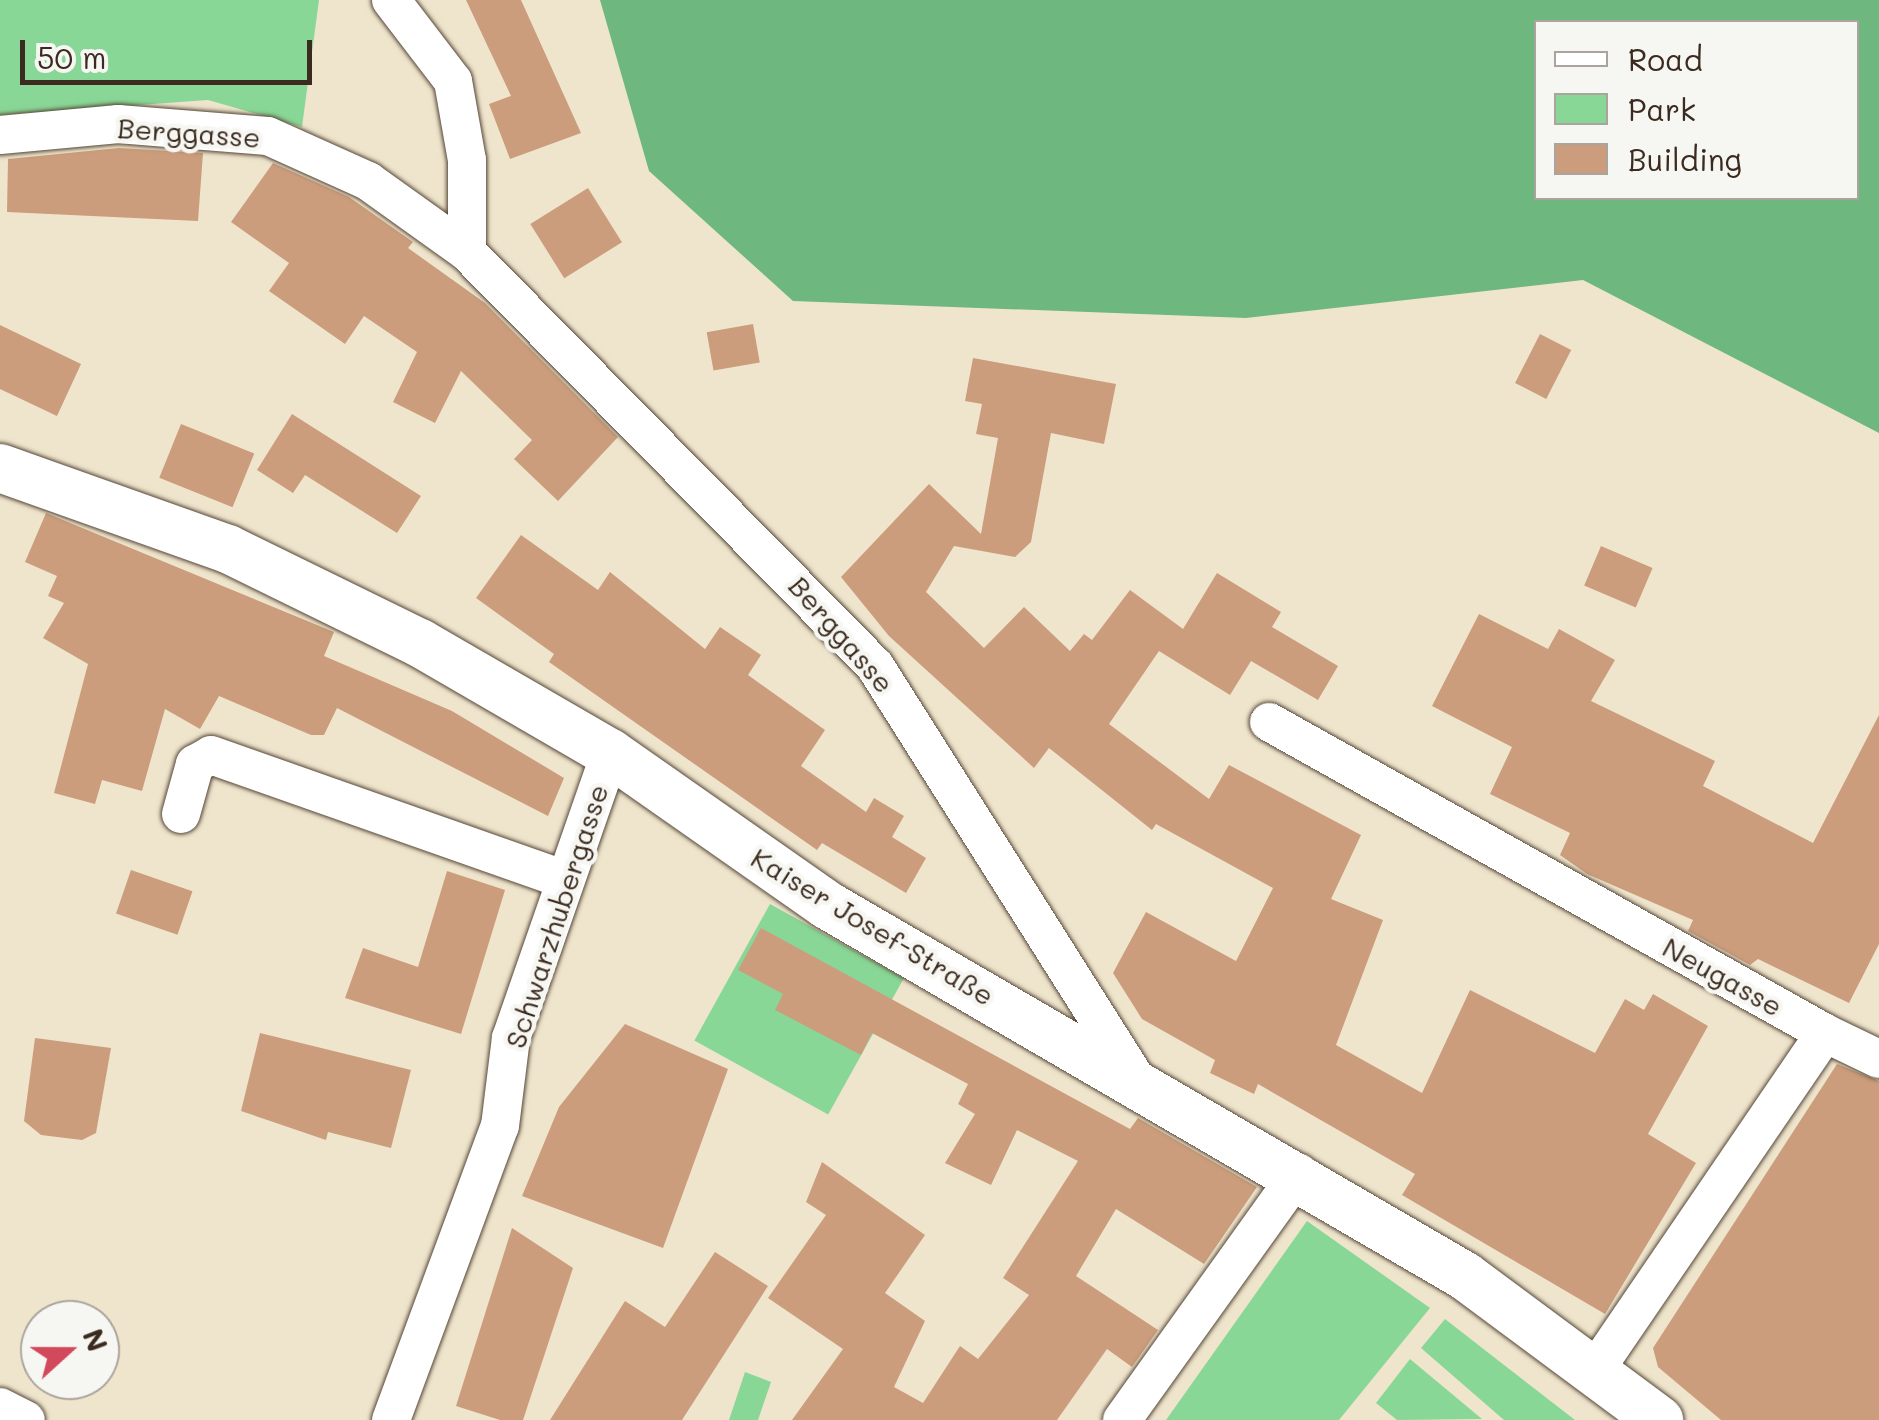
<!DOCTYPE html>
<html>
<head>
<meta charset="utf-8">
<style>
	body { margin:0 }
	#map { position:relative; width:1879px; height:1420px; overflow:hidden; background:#efe5cc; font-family:Mali,sans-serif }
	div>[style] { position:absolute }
	.green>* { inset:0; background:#89d796; transform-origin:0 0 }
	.forest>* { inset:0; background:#6eb87f }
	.building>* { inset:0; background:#cb9d7c; transform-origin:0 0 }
	.roads { filter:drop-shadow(0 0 2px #564638) drop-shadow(0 0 2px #564638) }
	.minor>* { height:38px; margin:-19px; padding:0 19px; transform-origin:19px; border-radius:19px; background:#fff }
	.major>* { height:48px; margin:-24px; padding:0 24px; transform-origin:24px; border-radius:24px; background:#fff }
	span { translate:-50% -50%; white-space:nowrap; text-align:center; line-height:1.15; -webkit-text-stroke:9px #f6f6f2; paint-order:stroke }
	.street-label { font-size:28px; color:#3b2a1e }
	.legend { position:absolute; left:1534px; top:20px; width:325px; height:180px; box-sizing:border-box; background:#f6f6f2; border:2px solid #aba49d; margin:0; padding:12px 18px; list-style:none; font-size:30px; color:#3b2a1e }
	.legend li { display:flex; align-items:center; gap:20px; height:50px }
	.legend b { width:50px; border:2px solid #aba49d }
	.north { position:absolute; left:20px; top:1300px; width:100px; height:100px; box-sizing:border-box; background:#f6f6f2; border:2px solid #aba49d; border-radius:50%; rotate:69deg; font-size:28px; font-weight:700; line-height:40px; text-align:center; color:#3b2a1e }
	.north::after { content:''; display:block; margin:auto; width:35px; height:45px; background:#d1495b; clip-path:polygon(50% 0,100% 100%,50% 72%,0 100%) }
	.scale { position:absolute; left:20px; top:40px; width:292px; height:45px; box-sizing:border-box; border:5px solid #3b2a1e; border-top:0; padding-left:12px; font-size:30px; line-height:35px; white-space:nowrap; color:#3b2a1e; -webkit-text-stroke:8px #f6f6f2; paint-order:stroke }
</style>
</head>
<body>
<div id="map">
	<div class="green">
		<i style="clip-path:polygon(0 0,319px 0,302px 127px,208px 100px,0 115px)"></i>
		<i style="left:770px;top:904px;width:153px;height:156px;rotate:29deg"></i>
		<i style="clip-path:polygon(1307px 1221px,1430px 1308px,1339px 1420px,1166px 1420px)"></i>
		<i style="clip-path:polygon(1445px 1319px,1486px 1351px,1575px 1420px,1504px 1420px,1421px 1348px)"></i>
		<i style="clip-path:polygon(1410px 1359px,1482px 1419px,1397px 1420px,1376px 1403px)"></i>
		<i style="clip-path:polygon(745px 1372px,771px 1382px,758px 1420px,729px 1420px)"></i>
	</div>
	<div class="forest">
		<i style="clip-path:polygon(evenodd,600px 0,1879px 0,1879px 433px,1583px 280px,1246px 318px,793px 301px,649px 171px,600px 0,1536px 22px,1856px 22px,1856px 198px,1536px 198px,1536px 22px)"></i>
	</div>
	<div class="building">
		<i style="clip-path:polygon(466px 0,521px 0,581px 133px,510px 159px,489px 104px,511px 96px)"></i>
		<i style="clip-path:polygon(119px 148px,203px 153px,198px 221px,7px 212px,8px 159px)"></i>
		<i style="clip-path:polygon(273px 163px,349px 197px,413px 242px,408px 248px,485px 303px,618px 437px,558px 501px,514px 459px,532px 440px,461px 371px,435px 423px,393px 402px,417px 352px,364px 316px,345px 344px,269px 291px,289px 263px,231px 222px)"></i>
		<i style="left:588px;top:188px;width:64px;height:68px;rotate:58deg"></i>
		<i style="left:753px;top:324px;width:39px;height:47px;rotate:80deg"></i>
		<i style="clip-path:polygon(0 325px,81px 364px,57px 416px,0 389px)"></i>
		<i style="left:1540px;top:334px;width:35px;height:55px;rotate:27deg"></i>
		<i style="clip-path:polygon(973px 358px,1116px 384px,1104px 444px,1051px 433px,1031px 542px,1015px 557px,954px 546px,926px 592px,984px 648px,1024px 607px,1070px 651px,1084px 634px,1092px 640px,1130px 590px,1183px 629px,1217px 573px,1281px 612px,1272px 627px,1338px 666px,1318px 700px,1251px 661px,1230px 695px,1159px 651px,1109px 724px,1209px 799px,1229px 765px,1361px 835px,1331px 899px,1383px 920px,1336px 1045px,1422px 1093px,1470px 990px,1595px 1053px,1625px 999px,1644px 1010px,1653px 994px,1708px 1026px,1648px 1134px,1696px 1163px,1605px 1314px,1402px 1195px,1415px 1174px,1258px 1084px,1254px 1094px,1210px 1073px,1215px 1060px,1142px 1019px,1113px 973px,1146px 912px,1236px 961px,1273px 888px,1156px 824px,1152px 830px,1049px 748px,1034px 768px,889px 636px,841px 577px,929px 484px,981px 534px,998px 438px,976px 434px,982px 404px,965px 401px)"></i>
		<i style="clip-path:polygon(292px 414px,421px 496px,397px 533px,305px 475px,293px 493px,257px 470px)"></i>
		<i style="left:181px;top:424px;width:79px;height:58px;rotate:22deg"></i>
		<i style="clip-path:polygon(46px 513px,334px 632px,324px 656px,452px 711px,564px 778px,548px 816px,337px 708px,324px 735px,311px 735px,219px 696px,200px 729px,165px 709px,142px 791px,102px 780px,95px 804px,54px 793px,88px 664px,43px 638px,64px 603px,48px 596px,57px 576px,25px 562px)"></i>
		<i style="clip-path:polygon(521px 535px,598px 590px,610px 572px,705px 649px,720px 627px,761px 655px,748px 675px,825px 730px,801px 766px,866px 812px,874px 798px,904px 816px,892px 837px,926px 858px,906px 893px,822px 843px,817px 850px,549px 662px,554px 654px,476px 598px)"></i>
		<i style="left:1601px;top:546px;width:56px;height:43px;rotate:23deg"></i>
		<i style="clip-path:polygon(1479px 614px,1548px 649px,1559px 629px,1615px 660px,1591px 701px,1715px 761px,1703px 786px,1813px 843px,1879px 715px,1879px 944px,1849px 1003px,1758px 959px,1750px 965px,1688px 931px,1693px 920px,1587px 874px,1560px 855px,1570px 833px,1490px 794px,1512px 747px,1432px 706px)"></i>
		<i style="left:131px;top:870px;width:65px;height:46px;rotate:19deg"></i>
		<i style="clip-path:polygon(447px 871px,505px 890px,461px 1034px,345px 998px,363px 948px,418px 967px)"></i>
		<i style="clip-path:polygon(761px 928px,1130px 1129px,1138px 1118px,1257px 1187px,1204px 1264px,1116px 1209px,1076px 1276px,1158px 1330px,1132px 1367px,1107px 1349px,1057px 1420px,792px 1420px,843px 1349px,768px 1298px,826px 1215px,806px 1202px,822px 1162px,925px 1235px,885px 1293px,925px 1321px,894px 1387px,923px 1403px,960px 1346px,978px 1359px,1029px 1295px,1003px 1278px,1078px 1161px,1017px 1130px,991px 1185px,945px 1163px,975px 1114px,958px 1104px,968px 1084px,872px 1033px,861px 1055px,775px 1010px,783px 994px,738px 970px)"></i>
		<i style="clip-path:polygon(625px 1024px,728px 1069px,663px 1248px,522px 1196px,559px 1107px)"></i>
		<i style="clip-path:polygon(260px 1033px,411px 1070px,391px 1148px,328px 1132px,326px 1140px,241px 1111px)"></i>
		<i style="clip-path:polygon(35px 1038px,111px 1048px,96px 1133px,82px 1140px,41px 1135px,24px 1121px)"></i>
		<i style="clip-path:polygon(1837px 1064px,1879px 1081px,1879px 1420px,1721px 1420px,1658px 1367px,1653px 1348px)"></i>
		<i style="clip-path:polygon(512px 1228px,573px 1268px,523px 1420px,500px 1420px,456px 1406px)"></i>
		<i style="clip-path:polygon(715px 1252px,768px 1286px,682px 1420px,550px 1420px,625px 1301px,665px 1327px)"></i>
	</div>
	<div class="roads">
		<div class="minor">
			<i style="left:391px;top:0;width:102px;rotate:52.6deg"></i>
			<i style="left:453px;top:81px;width:80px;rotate:80deg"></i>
			<i style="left:467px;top:160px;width:92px;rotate:90deg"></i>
			<i style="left:0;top:135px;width:119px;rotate:-5.3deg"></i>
			<i style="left:118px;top:124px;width:150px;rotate:4.6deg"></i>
			<i style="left:268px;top:136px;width:110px;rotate:24.2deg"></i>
			<i style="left:368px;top:181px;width:122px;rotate:35.6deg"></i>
			<i style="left:467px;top:252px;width:581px;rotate:45.42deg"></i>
			<i style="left:875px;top:666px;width:490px;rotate:57.7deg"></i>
			<i style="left:1269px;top:722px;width:637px;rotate:29.22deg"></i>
			<i style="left:1825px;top:1033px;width:404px;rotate:124.3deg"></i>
			<i style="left:181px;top:814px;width:52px;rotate:-74.4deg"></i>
			<i style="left:195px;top:764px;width:18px;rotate:-29deg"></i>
			<i style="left:211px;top:755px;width:375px;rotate:19.4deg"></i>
			<i style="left:1825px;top:1033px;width:60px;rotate:25.7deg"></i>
			<i style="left:0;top:1407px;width:29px;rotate:27deg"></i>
			<i style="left:391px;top:1420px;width:314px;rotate:-69.7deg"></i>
			<i style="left:500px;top:1126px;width:89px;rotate:-82.9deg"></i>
			<i style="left:511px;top:1038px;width:302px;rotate:-70.8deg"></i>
			<i style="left:1122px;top:1420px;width:304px;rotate:-54.4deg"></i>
		</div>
		<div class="major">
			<i style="left:0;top:468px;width:242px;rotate:19.6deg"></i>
			<i style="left:228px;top:549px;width:214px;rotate:26.1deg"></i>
			<i style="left:420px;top:643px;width:220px;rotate:30.1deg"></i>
			<i style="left:610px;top:753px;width:265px;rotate:35deg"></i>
			<i style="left:827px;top:905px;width:738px;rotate:30.18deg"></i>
			<i style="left:1465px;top:1276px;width:242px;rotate:36.6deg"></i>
		</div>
	</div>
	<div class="street-label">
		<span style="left:189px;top:132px;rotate:4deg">Berggasse</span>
		<span style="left:842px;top:634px;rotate:49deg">Berggasse</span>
		<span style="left:556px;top:916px;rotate:-72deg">Schwarzhubergasse</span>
		<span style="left:873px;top:926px;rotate:31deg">Kaiser Josef-Straße</span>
		<span style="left:1723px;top:976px;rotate:29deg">Neugasse</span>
	</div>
	<ul class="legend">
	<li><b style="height:12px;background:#fff"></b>Road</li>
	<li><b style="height:28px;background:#89d796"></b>Park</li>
	<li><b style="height:28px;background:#cb9d7c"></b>Building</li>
	</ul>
	<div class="north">N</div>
	<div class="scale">50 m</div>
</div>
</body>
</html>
